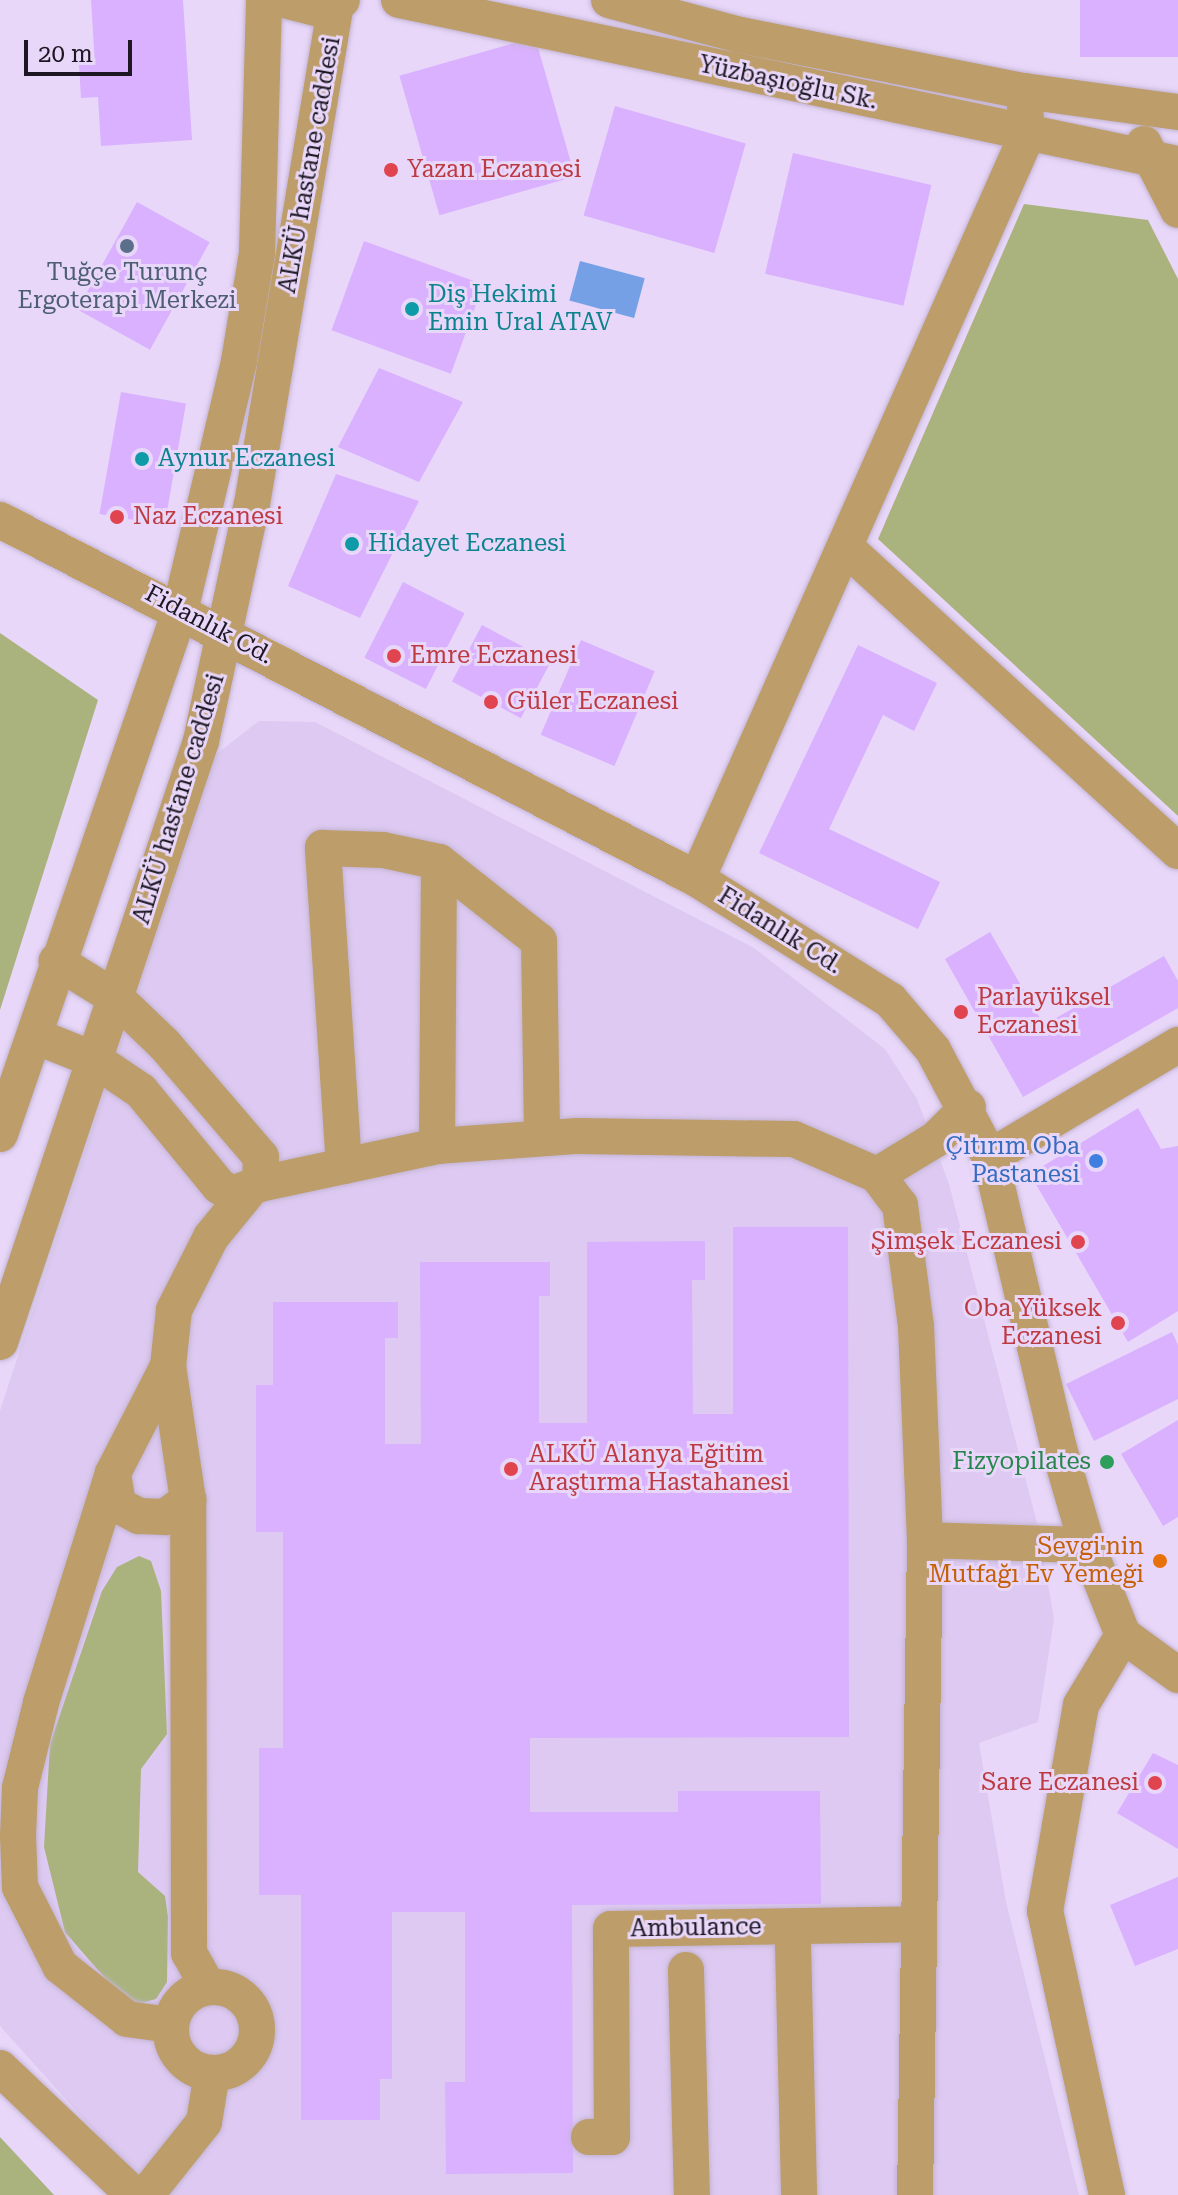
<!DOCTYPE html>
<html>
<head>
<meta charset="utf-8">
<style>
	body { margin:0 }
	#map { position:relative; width:1178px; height:2195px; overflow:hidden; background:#e8d7f9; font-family:"Roboto Serif",serif }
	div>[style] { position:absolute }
	.built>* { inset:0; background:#ddc9f1 }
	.green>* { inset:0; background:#aab37e }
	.water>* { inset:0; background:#75a0e6; transform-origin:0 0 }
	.building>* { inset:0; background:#d9b1fe; transform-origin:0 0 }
	.roads { filter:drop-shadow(0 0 2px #c3b4d2) drop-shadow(0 0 2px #c3b4d2) }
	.minor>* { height:36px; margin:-18px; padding:0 18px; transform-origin:18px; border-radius:18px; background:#bd9d69 }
	.minor>.ring { margin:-18px; padding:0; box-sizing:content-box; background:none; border:36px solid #bd9d69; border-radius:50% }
	.dots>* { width:22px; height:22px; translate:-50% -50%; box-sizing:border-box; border:4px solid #e8d7f9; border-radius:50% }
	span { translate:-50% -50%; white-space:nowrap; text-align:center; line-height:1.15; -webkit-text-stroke:6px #e8d7f9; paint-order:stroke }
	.street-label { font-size:24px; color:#1d1723 }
	.health-label { font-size:24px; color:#be3a42 }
	.left { translate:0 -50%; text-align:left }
	.right { translate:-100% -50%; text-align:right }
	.service-label { font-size:24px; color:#4e5e75 }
	.culture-label { font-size:24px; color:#0d838f }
	.shop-label { font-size:24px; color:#366cbe }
	.leisure-label { font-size:24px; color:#27864d }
	.food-label { font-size:24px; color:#c56008 }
	.scale { position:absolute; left:24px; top:40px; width:108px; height:36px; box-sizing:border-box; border:4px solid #1d1723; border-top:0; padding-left:10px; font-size:24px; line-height:28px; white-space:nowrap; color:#1d1723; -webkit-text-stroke:6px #e8d7f9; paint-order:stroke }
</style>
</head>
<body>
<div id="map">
	<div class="built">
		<i style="clip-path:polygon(259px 721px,315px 722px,754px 948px,885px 1049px,917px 1099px,949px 1184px,1038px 1527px,1054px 1619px,1038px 1722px,979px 1743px,1006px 1902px,1079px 2195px,152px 2195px,0 2026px,0 1411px,214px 756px)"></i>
	</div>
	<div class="green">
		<i style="clip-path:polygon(1024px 204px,1148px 220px,1178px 279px,1178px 816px,878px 539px)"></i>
		<i style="clip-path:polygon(0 633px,98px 700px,0 1010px)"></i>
		<i style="clip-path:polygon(139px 1556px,151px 1561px,161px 1591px,167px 1734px,141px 1769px,138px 1872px,165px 1896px,168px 1917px,167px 1982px,156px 1999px,141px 2003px,123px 1999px,65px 1932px,44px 1847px,50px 1744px,102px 1591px,117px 1567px)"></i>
		<i style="clip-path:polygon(0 2137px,54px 2195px,0 2195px)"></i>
	</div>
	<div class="water">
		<i style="left:580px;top:261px;width:67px;height:41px;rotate:15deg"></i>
	</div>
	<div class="building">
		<i style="clip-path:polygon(91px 0,183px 0,192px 140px,101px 146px,98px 97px,81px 98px,79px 64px,95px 64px)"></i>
		<i style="left:1080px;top:0;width:98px;height:57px"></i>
		<i style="left:535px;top:37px;width:145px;height:141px;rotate:74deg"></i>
		<i style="left:615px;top:106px;width:136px;height:114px;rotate:16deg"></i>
		<i style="left:793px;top:153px;width:142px;height:124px;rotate:13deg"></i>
		<i style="left:137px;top:202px;width:83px;height:123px;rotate:29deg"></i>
		<i style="left:364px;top:241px;width:127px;height:95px;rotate:20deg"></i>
		<i style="clip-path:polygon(379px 368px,463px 402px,419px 482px,338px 447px)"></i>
		<i style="left:121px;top:392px;width:66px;height:124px;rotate:10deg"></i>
		<i style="clip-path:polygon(336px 474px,419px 501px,360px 618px,288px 586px)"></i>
		<i style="left:403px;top:582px;width:69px;height:85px;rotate:27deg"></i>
		<i style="left:482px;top:625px;width:78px;height:64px;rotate:28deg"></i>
		<i style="left:581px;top:640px;width:80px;height:103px;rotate:23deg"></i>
		<i style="clip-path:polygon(858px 645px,937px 683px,914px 731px,883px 715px,829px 829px,940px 882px,918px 929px,759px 853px)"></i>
		<i style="clip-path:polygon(990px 932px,1044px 1025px,1164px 956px,1178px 981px,1178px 1008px,1023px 1097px,945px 959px)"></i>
		<i style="clip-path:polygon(1138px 1108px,1161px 1149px,1178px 1146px,1178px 1311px,1128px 1342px,1030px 1174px)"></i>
		<i style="clip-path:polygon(733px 1227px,848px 1227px,849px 1737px,530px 1738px,530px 1812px,678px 1812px,678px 1791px,820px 1791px,821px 1904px,572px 1905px,573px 2173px,446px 2174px,445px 2082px,465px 2082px,465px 1912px,392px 1912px,392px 2079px,380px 2079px,380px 2120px,301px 2120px,301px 1895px,259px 1895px,259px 1748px,283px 1748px,283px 1532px,256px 1532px,256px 1385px,273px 1385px,273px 1302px,398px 1302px,398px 1338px,385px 1338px,385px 1444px,421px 1444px,420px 1262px,550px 1262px,550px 1296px,539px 1296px,539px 1423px,587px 1423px,587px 1242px,705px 1241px,705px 1280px,692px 1280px,693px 1414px,733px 1414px)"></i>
		<i style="clip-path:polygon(1172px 1332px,1178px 1345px,1178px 1399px,1094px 1441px,1066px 1384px)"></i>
		<i style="clip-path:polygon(1178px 1420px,1178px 1517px,1163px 1526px,1121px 1454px)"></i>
		<i style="clip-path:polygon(1153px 1753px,1178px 1765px,1178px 1849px,1117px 1813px)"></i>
		<i style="clip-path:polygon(1178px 1877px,1178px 1949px,1135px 1966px,1110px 1905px)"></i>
	</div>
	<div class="roads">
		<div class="minor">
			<i style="left:284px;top:0;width:33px;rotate:14deg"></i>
			<i style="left:316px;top:8px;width:27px;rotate:-17deg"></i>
			<i style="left:399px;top:0;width:796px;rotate:11.89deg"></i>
			<i style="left:609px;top:0;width:136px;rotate:15deg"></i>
			<i style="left:740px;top:35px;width:289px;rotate:11.2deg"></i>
			<i style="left:1024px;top:91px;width:155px;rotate:7.8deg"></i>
			<i style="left:1144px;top:144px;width:74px;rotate:62.7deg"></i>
			<i style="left:0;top:520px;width:784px;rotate:27.25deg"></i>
			<i style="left:697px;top:879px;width:228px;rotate:32.1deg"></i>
			<i style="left:890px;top:1000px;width:66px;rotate:49.3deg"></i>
			<i style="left:933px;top:1050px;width:121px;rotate:62deg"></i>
			<i style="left:990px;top:1157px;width:296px;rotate:76.7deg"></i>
			<i style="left:1058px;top:1445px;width:104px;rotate:73.8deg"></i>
			<i style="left:1087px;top:1545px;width:97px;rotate:68.2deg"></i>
			<i style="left:1123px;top:1635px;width:68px;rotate:36deg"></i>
			<i style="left:845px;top:547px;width:451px;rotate:42.4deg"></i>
			<i style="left:697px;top:879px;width:814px;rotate:-66.08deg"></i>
			<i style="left:1027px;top:135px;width:44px;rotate:-93.9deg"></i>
			<i style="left:35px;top:1036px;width:65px;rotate:21.8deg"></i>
			<i style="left:95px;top:1060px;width:55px;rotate:34deg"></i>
			<i style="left:141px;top:1091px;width:123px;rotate:50.6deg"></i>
			<i style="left:219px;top:1186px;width:15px;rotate:32deg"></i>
			<i style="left:232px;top:1194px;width:30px;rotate:-20deg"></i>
			<i style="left:260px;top:1184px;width:27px;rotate:-88deg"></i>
			<i style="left:261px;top:1157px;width:149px;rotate:-130.6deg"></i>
			<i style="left:164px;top:1044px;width:66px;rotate:-136.2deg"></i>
			<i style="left:116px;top:998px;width:70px;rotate:-148.3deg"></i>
			<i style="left:0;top:1134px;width:553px;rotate:-71.01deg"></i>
			<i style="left:180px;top:611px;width:257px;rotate:-76.7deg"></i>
			<i style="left:239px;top:361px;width:109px;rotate:-80.5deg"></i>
			<i style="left:257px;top:253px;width:253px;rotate:-88.4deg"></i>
			<i style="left:437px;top:1146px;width:284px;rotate:-89.6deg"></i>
			<i style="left:990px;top:1157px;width:219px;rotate:-30.8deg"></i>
			<i style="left:344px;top:1166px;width:319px;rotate:-93.8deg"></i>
			<i style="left:323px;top:848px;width:60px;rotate:1.9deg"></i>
			<i style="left:383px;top:850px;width:57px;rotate:12.1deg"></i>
			<i style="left:439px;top:862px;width:127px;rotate:38.3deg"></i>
			<i style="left:539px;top:941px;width:197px;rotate:89.1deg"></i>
			<i style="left:877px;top:1175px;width:69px;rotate:-31.4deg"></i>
			<i style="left:936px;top:1139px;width:45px;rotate:-45deg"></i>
			<i style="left:260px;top:1184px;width:181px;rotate:-12.1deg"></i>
			<i style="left:437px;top:1146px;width:141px;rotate:-4.1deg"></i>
			<i style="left:578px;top:1136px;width:216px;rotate:0.8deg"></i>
			<i style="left:794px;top:1139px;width:90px;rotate:23.4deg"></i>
			<i style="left:877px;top:1175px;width:38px;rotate:53deg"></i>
			<i style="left:900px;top:1205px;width:122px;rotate:82.5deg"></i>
			<i style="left:916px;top:1326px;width:214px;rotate:87.6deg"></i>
			<i style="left:925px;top:1540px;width:655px;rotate:90.87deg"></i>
			<i style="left:0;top:1342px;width:634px;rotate:-71.51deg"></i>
			<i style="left:201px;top:741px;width:242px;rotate:-77.9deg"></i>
			<i style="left:252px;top:504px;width:508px;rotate:-80.48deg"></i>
			<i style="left:168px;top:1366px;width:120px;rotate:117.2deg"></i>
			<i style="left:113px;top:1473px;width:241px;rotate:107.4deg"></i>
			<i style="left:41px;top:1703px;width:88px;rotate:103.9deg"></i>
			<i style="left:20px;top:1788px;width:48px;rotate:92.4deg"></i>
			<i style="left:18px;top:1836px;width:51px;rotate:87.8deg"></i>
			<i style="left:20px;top:1887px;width:89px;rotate:63.1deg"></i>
			<i style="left:60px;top:1966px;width:85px;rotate:38.3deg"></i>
			<i style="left:127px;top:2019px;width:44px;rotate:7.8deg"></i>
			<i style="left:113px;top:1473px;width:32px;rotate:81deg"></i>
			<i style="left:118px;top:1505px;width:24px;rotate:28deg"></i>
			<i style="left:139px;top:1516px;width:26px;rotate:2deg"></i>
			<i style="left:165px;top:1517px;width:29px;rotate:-36deg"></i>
			<i style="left:925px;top:1540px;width:162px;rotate:1.8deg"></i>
			<i style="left:793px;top:1945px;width:250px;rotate:88.6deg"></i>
			<i style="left:686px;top:1970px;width:225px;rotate:88.5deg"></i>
			<i style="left:208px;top:1987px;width:39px;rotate:-119deg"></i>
			<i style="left:189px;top:1953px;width:453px;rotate:-90.1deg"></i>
			<i style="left:188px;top:1500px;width:135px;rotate:-98.5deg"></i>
			<i style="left:168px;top:1366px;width:56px;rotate:-83.9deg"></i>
			<i style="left:174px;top:1310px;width:82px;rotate:-63.1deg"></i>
			<i style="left:211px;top:1237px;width:57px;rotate:-50.7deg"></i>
			<i class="ring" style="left:171px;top:1987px;width:50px;height:50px"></i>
			<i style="left:0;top:2068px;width:185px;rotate:43.5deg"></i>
			<i style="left:589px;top:2137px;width:23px"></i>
			<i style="left:612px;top:2137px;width:208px;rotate:-90.3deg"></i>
			<i style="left:611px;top:1929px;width:304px;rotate:-0.9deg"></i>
			<i style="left:146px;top:2195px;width:93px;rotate:-51.5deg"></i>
			<i style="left:204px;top:2122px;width:50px;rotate:-80.7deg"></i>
			<i style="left:1107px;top:2195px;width:291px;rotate:-102.3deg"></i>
			<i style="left:1045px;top:1911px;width:209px;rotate:-80.1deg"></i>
			<i style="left:1081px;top:1705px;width:82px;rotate:-59deg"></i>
		</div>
	</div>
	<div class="dots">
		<i style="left:391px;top:170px;background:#e0444e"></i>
		<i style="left:127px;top:246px;background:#5c6f8a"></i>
		<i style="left:412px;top:309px;background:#0f9aa8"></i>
		<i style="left:142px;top:459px;background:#0f9aa8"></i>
		<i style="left:117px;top:517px;background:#e0444e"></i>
		<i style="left:352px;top:544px;background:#0f9aa8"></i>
		<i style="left:394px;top:656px;background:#e0444e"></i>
		<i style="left:491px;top:702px;background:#e0444e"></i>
		<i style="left:961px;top:1012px;background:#e0444e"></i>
		<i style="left:1096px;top:1161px;background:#3f7fe0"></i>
		<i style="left:1078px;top:1242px;background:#e0444e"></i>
		<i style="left:1118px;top:1323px;background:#e0444e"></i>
		<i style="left:1107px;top:1462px;background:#2e9e5b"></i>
		<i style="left:511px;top:1469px;background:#e0444e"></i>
		<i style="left:1160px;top:1561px;background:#e8710a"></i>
		<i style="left:1155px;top:1783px;background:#e0444e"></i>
	</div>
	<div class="street-label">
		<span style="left:788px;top:83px;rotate:12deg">Yüzbaşıoğlu Sk.</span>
		<span style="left:310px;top:165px;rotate:-80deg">ALKÜ hastane caddesi</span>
		<span style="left:209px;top:625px;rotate:28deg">Fidanlık Cd.</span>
		<span style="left:179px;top:799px;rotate:-73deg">ALKÜ hastane caddesi</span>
		<span style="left:780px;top:931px;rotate:32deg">Fidanlık Cd.</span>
		<span style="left:696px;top:1928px;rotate:-1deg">Ambulance</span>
	</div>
	<div class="health-label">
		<span class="left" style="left:407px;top:170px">Yazan Eczanesi</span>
		<span class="left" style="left:133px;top:517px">Naz Eczanesi</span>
		<span class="left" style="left:410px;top:656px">Emre Eczanesi</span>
		<span class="left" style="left:507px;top:702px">Güler Eczanesi</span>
		<span class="left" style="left:977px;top:1012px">Parlayüksel<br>Eczanesi</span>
		<span class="right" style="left:1062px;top:1242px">Şimşek Eczanesi</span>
		<span class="right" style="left:1102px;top:1323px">Oba Yüksek<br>Eczanesi</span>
		<span class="left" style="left:529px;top:1469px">ALKÜ Alanya Eğitim<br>Araştırma Hastahanesi</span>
		<span class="right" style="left:1139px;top:1783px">Sare Eczanesi</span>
	</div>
	<div class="service-label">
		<span style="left:127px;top:287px">Tuğçe Turunç<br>Ergoterapi Merkezi</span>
	</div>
	<div class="culture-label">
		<span class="left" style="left:428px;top:309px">Diş Hekimi<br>Emin Ural ATAV</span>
		<span class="left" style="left:158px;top:459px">Aynur Eczanesi</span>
		<span class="left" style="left:368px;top:544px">Hidayet Eczanesi</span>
	</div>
	<div class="shop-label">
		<span class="right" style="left:1080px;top:1161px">Çıtırım Oba<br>Pastanesi</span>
	</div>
	<div class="leisure-label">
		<span class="right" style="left:1091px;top:1462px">Fizyopilates</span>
	</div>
	<div class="food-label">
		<span class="right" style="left:1144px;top:1561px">Sevgi'nin<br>Mutfağı Ev Yemeği</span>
	</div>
	<div class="scale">20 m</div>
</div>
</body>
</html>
